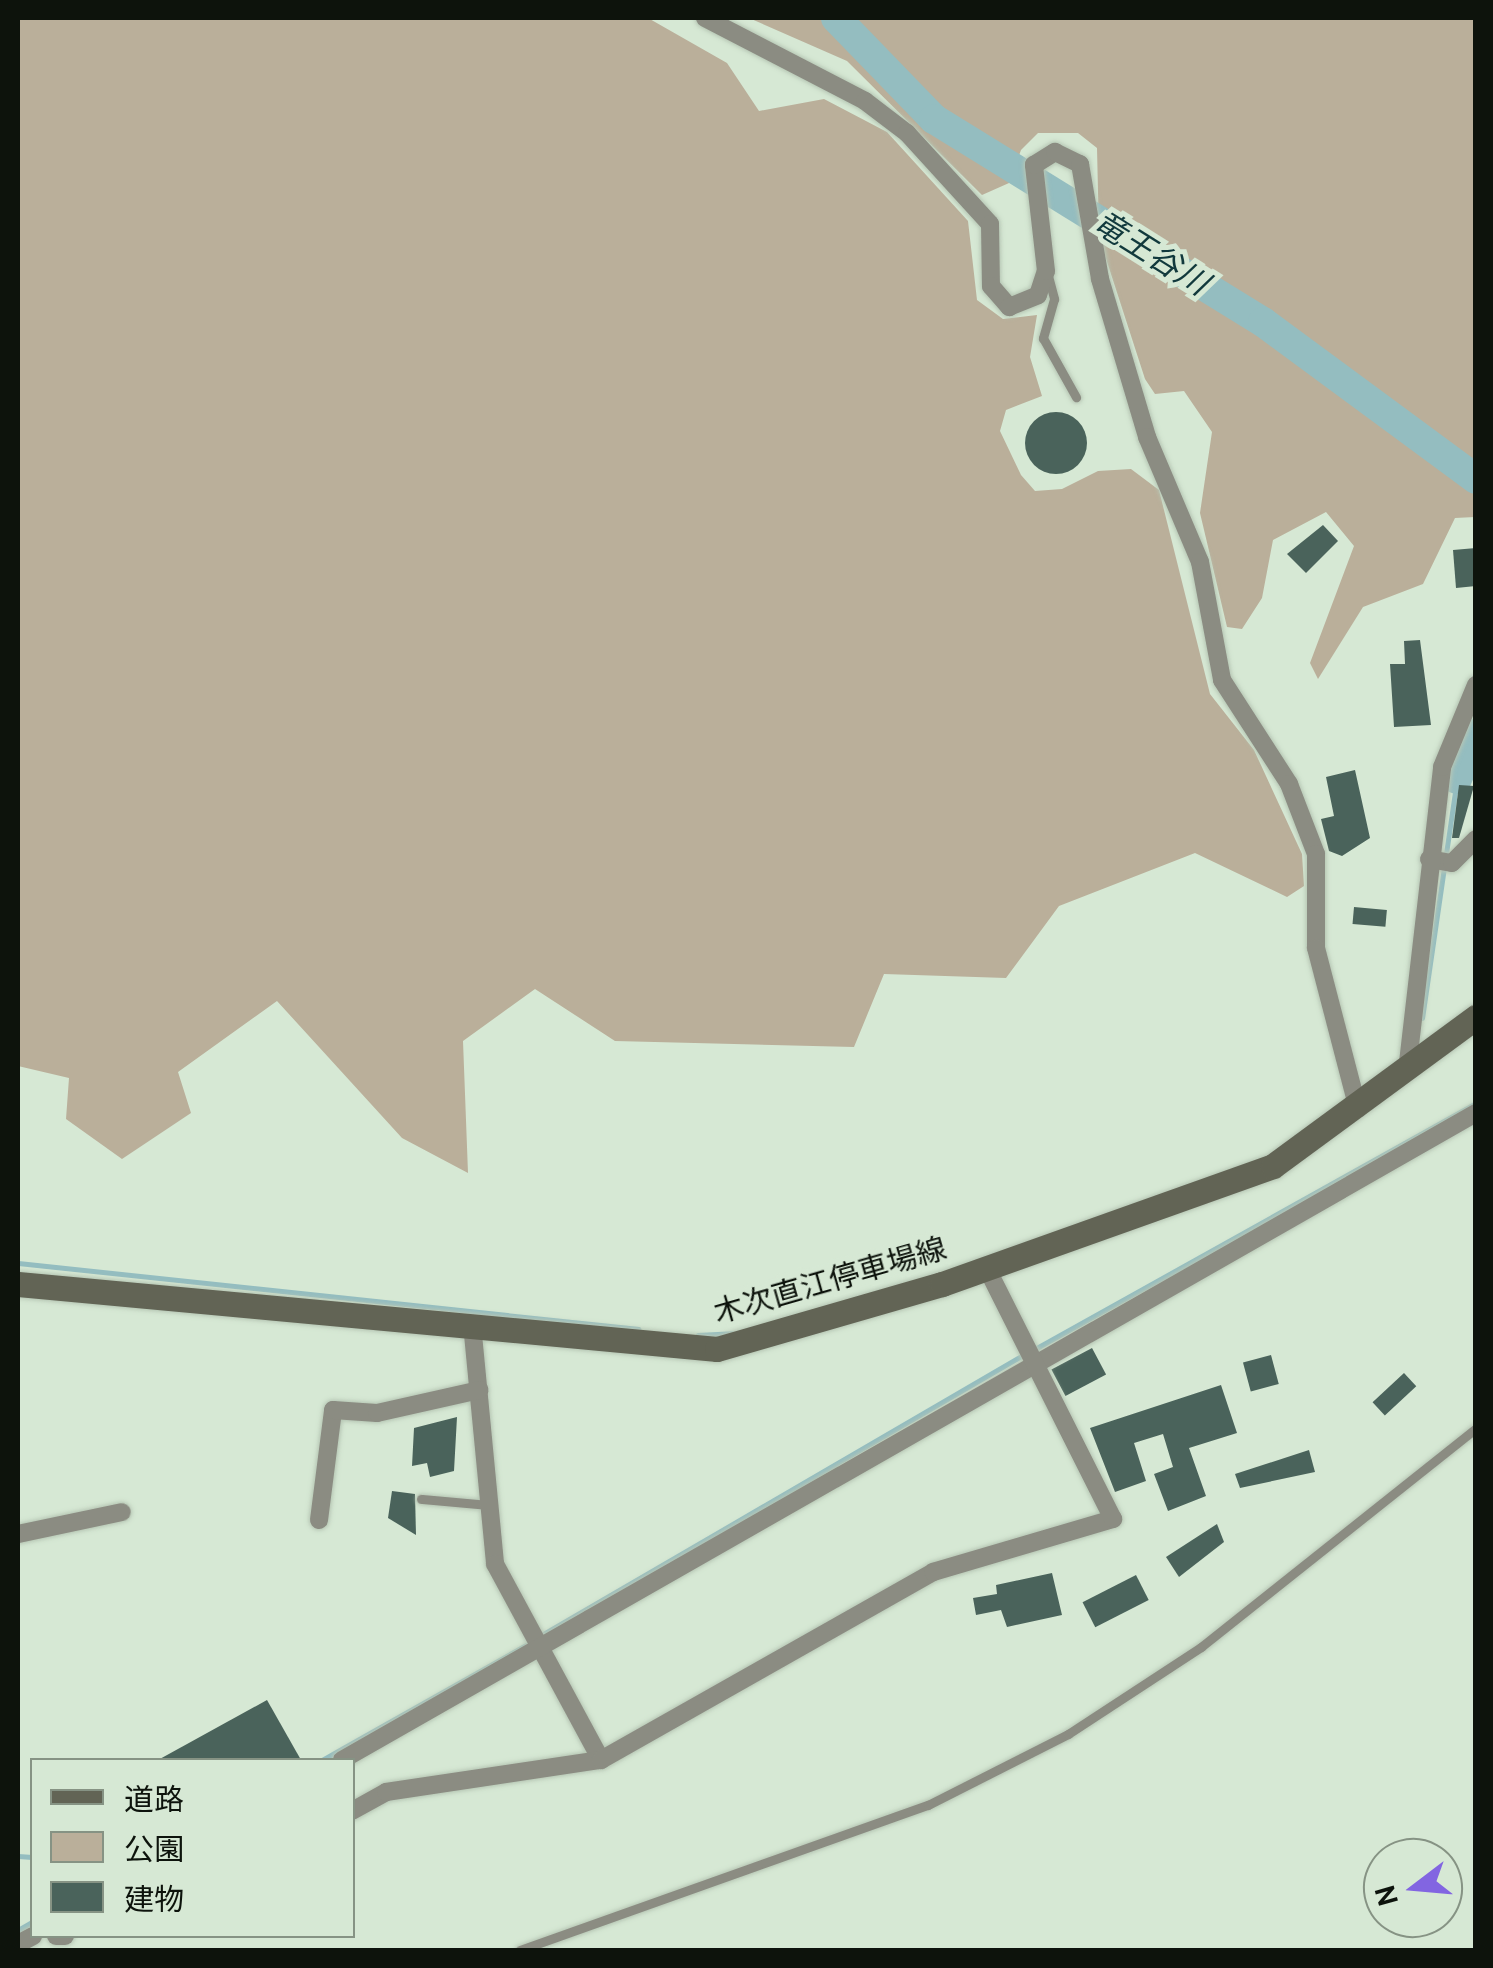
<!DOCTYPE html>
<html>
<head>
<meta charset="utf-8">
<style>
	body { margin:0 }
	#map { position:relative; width:1493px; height:1968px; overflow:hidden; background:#d6e8d4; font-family:Cabin,"Noto Sans JP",sans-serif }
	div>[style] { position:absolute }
	.green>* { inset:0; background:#baaf9a }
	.stream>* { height:5px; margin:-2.5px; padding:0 2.5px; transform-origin:2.5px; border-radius:2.5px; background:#94bdc0 }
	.river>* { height:30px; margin:-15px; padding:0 15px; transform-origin:15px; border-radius:15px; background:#94bdc0 }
	.building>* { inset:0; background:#4a635b; transform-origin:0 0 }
	.round { border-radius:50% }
	.roads { filter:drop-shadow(0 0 2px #b6c6b4) drop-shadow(0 0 2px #b6c6b4) }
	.service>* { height:9px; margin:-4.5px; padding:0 4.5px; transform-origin:4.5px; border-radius:4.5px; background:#8b8c82 }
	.minor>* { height:18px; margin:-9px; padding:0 9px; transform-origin:9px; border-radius:9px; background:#8b8c82 }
	.secondary>* { height:25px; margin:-12.5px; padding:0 12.5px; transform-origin:12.5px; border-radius:12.5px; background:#626455 }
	span { translate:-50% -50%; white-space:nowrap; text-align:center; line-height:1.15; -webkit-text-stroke:10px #d6e8d4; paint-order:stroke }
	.street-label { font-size:30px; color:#0d130c }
	.water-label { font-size:32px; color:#11393c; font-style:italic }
	.frame { position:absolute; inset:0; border:20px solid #0d130c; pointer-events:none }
	.legend { position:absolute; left:30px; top:1758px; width:325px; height:180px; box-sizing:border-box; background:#d6e8d4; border:2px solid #869384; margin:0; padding:12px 18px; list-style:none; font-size:30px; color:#0d130c }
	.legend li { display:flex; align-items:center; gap:20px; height:50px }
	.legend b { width:50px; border:2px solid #869384 }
	.north { position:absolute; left:1363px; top:1838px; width:100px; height:100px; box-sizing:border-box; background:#d6e8d4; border:2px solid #869384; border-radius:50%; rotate:254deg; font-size:28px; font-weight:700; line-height:40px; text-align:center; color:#0d130c }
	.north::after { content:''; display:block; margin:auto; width:35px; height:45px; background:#8265e1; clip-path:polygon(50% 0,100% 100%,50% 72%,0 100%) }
</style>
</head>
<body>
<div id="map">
	<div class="green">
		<i style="clip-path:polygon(18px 18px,648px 18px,727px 63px,759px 111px,824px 99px,887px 132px,968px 221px,977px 300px,1003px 319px,1037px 315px,1030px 357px,1042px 396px,1006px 410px,1000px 431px,1021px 475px,1035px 491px,1062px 489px,1098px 471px,1131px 469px,1159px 490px,1210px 694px,1254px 750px,1302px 854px,1304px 886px,1287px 897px,1195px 853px,1059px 906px,1006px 978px,884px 974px,854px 1047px,615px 1041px,535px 989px,463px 1041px,468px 1173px,402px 1138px,277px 1001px,178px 1072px,191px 1113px,122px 1159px,66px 1119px,69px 1078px,18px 1066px)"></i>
		<i style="clip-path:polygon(749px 18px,1475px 18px,1475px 517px,1455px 518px,1423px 584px,1363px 607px,1318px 679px,1310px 663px,1354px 546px,1326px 512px,1273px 540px,1262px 598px,1242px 629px,1227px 627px,1200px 513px,1212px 432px,1184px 391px,1155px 394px,1145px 379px,1099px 237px,1097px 148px,1078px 133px,1038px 133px,1021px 150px,1009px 183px,982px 195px,847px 61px)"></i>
	</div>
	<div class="stream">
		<i style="left:1422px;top:1018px;width:242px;rotate:-81.7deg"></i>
		<i style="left:18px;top:1263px;width:624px;rotate:6.08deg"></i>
		<i style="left:698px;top:1335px;width:34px;rotate:-3deg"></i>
		<i style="left:1033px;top:1350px;width:507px;rotate:-29.14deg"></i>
		<i style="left:540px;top:1636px;width:559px;rotate:-30.19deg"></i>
		<i style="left:322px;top:1760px;width:240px;rotate:-29.4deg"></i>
		<i style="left:18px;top:1856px;width:14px;rotate:4deg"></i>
		<i style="left:18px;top:1930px;width:16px;rotate:-30deg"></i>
	</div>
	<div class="river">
		<i style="left:836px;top:18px;width:141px;rotate:45.9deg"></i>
		<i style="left:934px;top:119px;width:387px;rotate:31.7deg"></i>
		<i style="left:1263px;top:322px;width:265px;rotate:36.4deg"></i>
		<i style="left:1457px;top:779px;width:49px;rotate:-67.1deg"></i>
	</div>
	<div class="building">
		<i class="round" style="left:1025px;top:412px;width:62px;height:62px"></i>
		<i style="clip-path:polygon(1323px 525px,1338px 541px,1306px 573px,1287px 554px)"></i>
		<i style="clip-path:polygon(1476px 548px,1476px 586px,1456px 588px,1453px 550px)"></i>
		<i style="clip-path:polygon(1420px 640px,1431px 725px,1394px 727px,1390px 664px,1405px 664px,1404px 641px)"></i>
		<i style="clip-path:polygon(1355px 770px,1370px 838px,1342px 856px,1329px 851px,1321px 819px,1334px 816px,1326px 777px)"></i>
		<i style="clip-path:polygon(1459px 785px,1474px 786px,1459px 838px,1452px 838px)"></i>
		<i style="left:1354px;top:907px;width:33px;height:17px;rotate:5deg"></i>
		<i style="left:1092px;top:1348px;width:30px;height:46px;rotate:62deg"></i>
		<i style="left:1271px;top:1355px;width:30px;height:29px;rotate:75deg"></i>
		<i style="left:1404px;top:1373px;width:18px;height:43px;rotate:47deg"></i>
		<i style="clip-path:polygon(1221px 1385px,1237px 1433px,1189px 1448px,1206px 1496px,1168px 1511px,1154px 1474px,1173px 1467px,1163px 1434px,1134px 1443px,1146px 1481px,1115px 1492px,1090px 1428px)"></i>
		<i style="clip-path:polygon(457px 1417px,454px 1471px,430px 1477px,427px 1463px,412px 1466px,414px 1428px)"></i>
		<i style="clip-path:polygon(1309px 1450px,1315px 1472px,1240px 1488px,1235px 1474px)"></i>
		<i style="clip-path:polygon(392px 1491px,415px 1494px,416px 1535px,388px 1518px)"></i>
		<i style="clip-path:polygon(1217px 1524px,1224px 1542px,1179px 1577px,1166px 1557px)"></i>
		<i style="clip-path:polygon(1052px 1573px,1062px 1615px,1007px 1627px,1001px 1610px,976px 1615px,973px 1598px,997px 1594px,996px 1585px)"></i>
		<i style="left:1136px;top:1575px;width:28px;height:60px;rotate:63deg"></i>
		<i style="clip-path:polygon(267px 1700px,301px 1760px,158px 1760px)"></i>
	</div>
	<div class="roads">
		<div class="service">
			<i style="left:1047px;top:272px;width:28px;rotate:75deg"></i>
			<i style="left:1054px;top:299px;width:41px;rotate:105.8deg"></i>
			<i style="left:1043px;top:338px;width:68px;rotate:60.8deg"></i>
			<i style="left:421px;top:1499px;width:69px;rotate:5deg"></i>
			<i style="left:520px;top:1950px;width:433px;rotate:-19.6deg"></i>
			<i style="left:928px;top:1805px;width:157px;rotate:-26.9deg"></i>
			<i style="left:1068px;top:1734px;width:159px;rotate:-33.2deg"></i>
			<i style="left:1201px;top:1647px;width:352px;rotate:-38.5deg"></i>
		</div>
		<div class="minor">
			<i style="left:705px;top:18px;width:180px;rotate:27.4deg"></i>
			<i style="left:865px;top:101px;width:53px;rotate:37.3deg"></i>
			<i style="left:907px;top:133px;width:123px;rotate:47.6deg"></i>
			<i style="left:990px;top:224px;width:62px;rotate:89.1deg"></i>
			<i style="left:991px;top:286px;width:28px;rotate:49deg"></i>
			<i style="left:1009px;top:307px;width:31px;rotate:-22deg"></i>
			<i style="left:1038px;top:295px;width:25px;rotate:-72deg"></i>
			<i style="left:1046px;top:271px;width:107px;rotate:-96.5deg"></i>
			<i style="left:1034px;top:165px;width:25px;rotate:-32deg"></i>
			<i style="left:1055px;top:152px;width:28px;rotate:26deg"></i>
			<i style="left:1080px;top:164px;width:117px;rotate:80.1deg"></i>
			<i style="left:1100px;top:279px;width:165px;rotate:73.4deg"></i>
			<i style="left:1147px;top:437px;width:136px;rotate:67deg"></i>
			<i style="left:1200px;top:562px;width:120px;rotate:79.4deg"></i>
			<i style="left:1222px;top:680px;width:124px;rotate:57.2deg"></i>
			<i style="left:1289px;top:784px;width:75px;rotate:68.9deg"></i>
			<i style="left:1316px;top:854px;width:94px;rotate:90deg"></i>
			<i style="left:1316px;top:948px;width:166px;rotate:75.4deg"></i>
			<i style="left:1429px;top:859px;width:23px;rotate:10deg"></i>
			<i style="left:1452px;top:863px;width:34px;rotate:-45deg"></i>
			<i style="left:1407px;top:1071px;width:306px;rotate:-83.4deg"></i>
			<i style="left:1442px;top:767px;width:89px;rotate:-67.5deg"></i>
			<i style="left:472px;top:1324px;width:241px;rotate:84.5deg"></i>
			<i style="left:495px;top:1564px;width:223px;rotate:61.6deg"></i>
			<i style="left:319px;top:1520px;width:111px;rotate:-82.7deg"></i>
			<i style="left:333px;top:1410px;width:44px;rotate:3.9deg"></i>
			<i style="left:377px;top:1413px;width:105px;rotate:-12.7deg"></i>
			<i style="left:18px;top:1534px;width:106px;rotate:-11.9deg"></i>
			<i style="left:342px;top:1760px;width:1306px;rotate:-29.71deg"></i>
			<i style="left:352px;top:1811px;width:39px;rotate:-29deg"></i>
			<i style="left:386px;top:1792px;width:217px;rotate:-8.5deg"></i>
			<i style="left:601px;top:1760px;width:382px;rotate:-29.5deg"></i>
			<i style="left:933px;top:1572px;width:188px;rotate:-16.4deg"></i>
			<i style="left:1113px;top:1519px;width:280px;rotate:-116.7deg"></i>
			<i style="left:56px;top:1936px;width:9px"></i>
			<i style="left:18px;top:1944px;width:17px;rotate:-28deg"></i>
		</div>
		<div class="secondary">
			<i style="left:18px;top:1284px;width:702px;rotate:5.31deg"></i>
			<i style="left:717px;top:1349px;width:234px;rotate:-16.1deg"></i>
			<i style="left:942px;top:1284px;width:351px;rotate:-19.6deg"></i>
			<i style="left:1273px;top:1166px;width:252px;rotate:-36.3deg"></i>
		</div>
	</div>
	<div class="street-label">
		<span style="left:830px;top:1281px;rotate:-16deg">木次直江停車場線</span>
	</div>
	<div class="water-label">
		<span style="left:1151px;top:253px;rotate:32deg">竜王谷川</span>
	</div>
	<div class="frame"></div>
	<ul class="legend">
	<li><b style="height:12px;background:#626455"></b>道路</li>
	<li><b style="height:28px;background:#baaf9a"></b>公園</li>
	<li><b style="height:28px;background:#4a635b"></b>建物</li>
	</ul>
	<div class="north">N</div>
</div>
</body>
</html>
